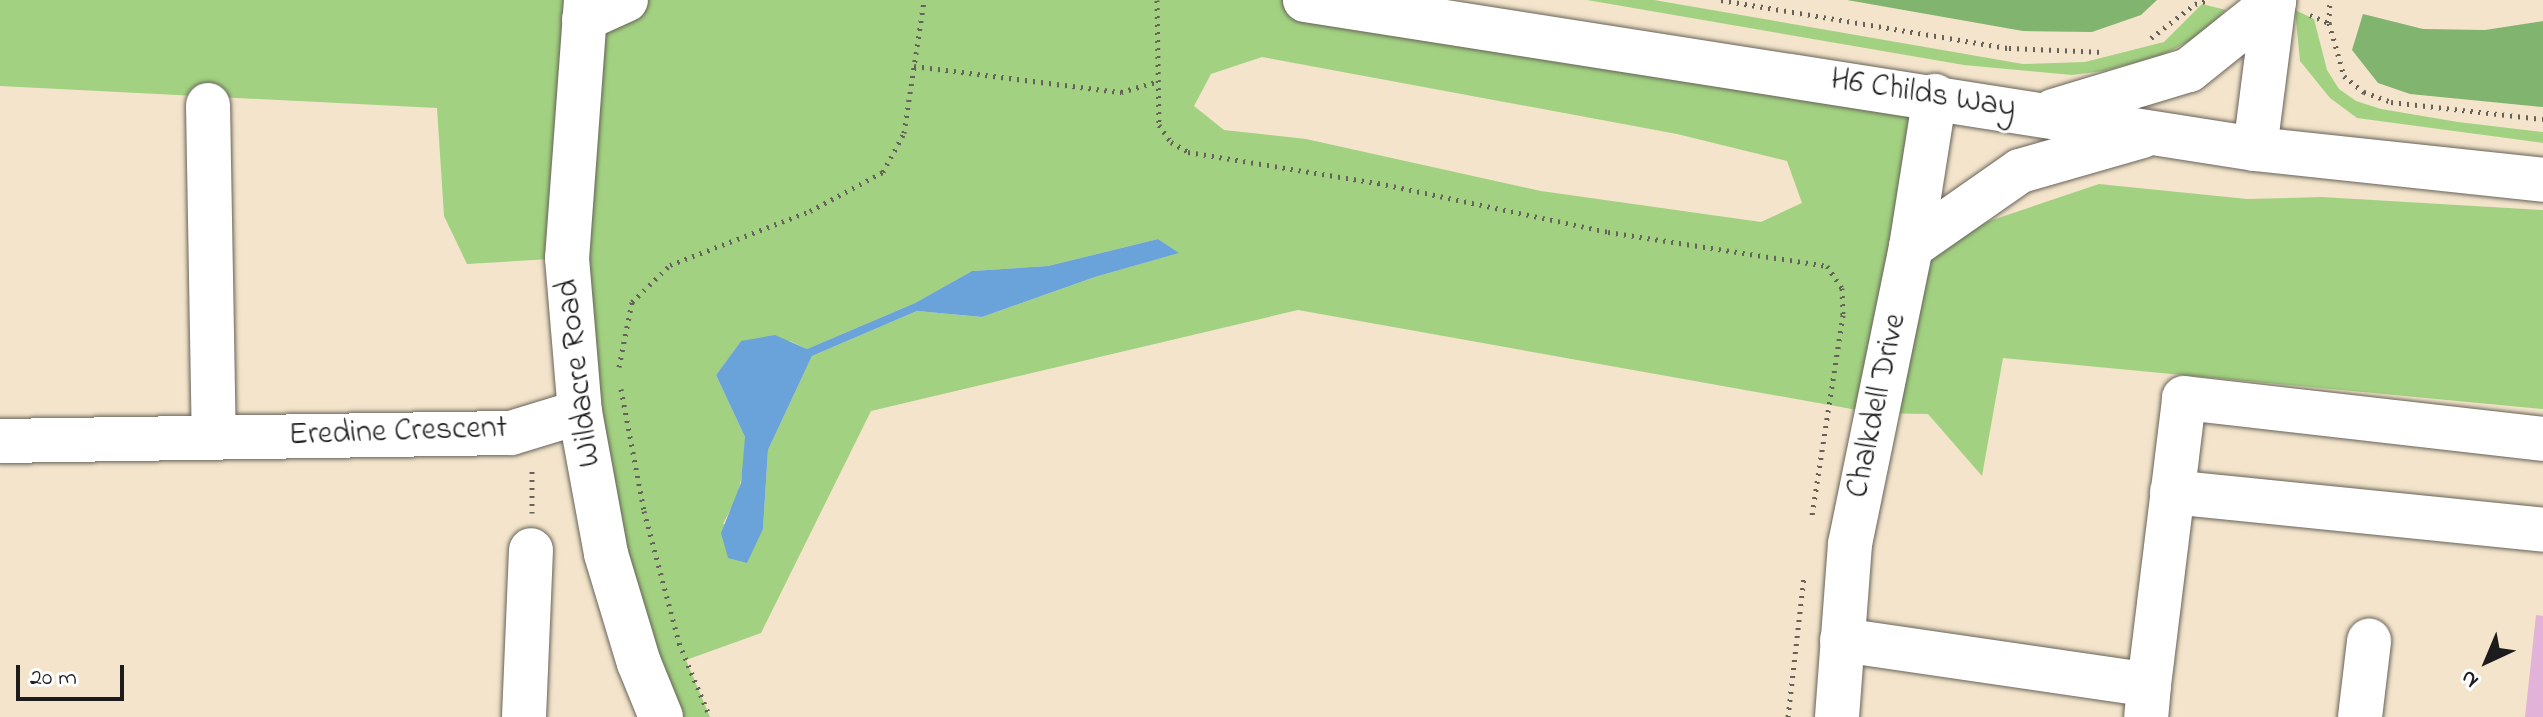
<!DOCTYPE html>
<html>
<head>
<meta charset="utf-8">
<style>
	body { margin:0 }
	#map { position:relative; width:2543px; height:717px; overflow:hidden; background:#f3e4cb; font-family:"Indie Flower",sans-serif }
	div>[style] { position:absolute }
	.green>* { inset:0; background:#a2d281 }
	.forest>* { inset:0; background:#81b46f }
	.water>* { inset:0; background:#6aa3d9 }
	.building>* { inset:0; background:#e3b2d9 }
	.path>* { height:5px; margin-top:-2.5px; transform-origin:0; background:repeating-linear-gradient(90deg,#676259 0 2px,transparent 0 8px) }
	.roads { filter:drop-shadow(0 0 2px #676259) drop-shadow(0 0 2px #676259) }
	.minor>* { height:44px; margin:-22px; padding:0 22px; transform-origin:22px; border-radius:22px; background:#fff }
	span { translate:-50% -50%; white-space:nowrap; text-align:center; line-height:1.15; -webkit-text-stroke:6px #fff; paint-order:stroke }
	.street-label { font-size:32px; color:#1c1c1c }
	.north { position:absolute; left:2447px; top:621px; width:80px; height:80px; -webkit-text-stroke:6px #fff; paint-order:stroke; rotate:224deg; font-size:22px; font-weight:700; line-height:32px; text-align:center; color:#1c1c1c }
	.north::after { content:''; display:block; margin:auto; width:28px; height:36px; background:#1c1c1c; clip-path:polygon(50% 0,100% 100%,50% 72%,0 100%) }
	.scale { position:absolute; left:16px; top:665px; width:108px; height:36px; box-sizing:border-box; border:4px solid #1c1c1c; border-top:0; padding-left:10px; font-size:24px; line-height:28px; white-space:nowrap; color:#1c1c1c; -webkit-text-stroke:6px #fff; paint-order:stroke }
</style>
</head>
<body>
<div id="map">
	<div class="green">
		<i style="clip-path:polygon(evenodd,0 0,1305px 0,1935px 96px,1912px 247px,2099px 184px,2247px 199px,2322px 197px,2543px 210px,2543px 409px,2003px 358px,1982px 476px,1928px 414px,1874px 413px,1298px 310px,871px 411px,761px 633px,686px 660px,710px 717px,661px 717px,567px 258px,467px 264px,444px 216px,437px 108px,0 86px,0 0,1262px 57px,1677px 134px,1787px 161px,1802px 203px,1761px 222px,1541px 191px,1306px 139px,1224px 130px,1194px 106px,1211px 74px,1262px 57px,0 0,1158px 239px,1178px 253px,1095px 277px,982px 317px,917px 311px,812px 356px,768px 450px,763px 529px,723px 524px,738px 495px,746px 453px,745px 437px,716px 375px,741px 341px,790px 341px,807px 349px,915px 303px,972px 271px,1048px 266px,1158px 239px)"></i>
		<i style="clip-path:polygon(1587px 0,1654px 0,2023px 64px,2085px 62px,2164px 42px,2202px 4px,2226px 10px,2196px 38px,2162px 55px,2104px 71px,2072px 75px,1964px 65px)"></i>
		<i style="clip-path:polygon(2295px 10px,2314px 19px,2327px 70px,2339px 89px,2356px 101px,2381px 109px,2458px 122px,2543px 132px,2543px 143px,2357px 118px,2330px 98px,2300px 61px)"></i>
	</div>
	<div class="forest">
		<i style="clip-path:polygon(1847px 0,2157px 0,2141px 15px,2092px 32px,2023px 31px)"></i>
		<i style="clip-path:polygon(2363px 14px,2423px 29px,2485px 30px,2543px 21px,2543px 107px,2410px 94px,2378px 83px,2352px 50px)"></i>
	</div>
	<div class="water">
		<i style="clip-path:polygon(1158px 239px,1179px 253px,1095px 277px,982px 317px,917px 311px,812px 356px,768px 450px,763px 529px,747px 563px,728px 558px,721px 533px,741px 483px,745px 437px,716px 375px,741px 341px,775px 335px,807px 349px,915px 303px,972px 271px,1048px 266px)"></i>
	</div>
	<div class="building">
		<i style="clip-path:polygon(2536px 615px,2543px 616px,2543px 717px,2525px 717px)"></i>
	</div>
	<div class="path">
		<i style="left:1157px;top:0;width:125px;rotate:89.1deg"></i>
		<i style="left:1159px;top:125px;width:21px;rotate:55deg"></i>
		<i style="left:1171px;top:142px;width:20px;rotate:30deg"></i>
		<i style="left:1188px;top:152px;width:193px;rotate:9.3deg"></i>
		<i style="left:1378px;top:183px;width:235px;rotate:12deg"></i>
		<i style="left:1608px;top:232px;width:222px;rotate:8.8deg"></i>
		<i style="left:1827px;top:266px;width:27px;rotate:56deg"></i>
		<i style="left:1842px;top:288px;width:27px;rotate:88deg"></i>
		<i style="left:1843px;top:315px;width:203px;rotate:98.8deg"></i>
		<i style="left:1721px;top:0;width:292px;rotate:9.5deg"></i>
		<i style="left:2009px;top:48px;width:95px;rotate:2.4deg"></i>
		<i style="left:2310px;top:15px;width:21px;rotate:23deg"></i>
		<i style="left:2329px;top:23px;width:55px;rotate:74.2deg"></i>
		<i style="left:2344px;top:76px;width:26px;rotate:39deg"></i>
		<i style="left:2364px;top:92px;width:29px;rotate:20deg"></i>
		<i style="left:2391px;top:102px;width:153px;rotate:6.4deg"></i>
		<i style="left:2329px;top:23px;width:23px;rotate:-88deg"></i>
		<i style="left:2151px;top:38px;width:56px;rotate:-37.7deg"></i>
		<i style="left:2195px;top:4px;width:15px;rotate:-16deg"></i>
		<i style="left:914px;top:66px;width:209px;rotate:7.2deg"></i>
		<i style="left:1121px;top:92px;width:40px;rotate:-16deg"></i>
		<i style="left:619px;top:367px;width:66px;rotate:-78.7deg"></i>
		<i style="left:632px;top:302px;width:53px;rotate:-44.2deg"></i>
		<i style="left:670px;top:265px;width:150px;rotate:-21.1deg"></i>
		<i style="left:810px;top:211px;width:83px;rotate:-28.1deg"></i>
		<i style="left:883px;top:172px;width:44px;rotate:-61.7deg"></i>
		<i style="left:904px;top:133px;width:134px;rotate:-81.4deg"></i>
		<i style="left:621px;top:389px;width:124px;rotate:79.3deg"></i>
		<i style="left:644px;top:511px;width:137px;rotate:75.1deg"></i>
		<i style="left:679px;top:643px;width:80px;rotate:67.3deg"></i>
		<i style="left:532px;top:513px;width:46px;rotate:-90deg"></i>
		<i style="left:1788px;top:717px;width:141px;rotate:-83.5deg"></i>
	</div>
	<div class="roads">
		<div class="minor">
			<i style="left:586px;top:0;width:259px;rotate:94.2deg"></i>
			<i style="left:567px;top:258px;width:155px;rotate:85.2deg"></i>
			<i style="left:580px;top:412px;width:144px;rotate:79.6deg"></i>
			<i style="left:606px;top:554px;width:114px;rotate:73.2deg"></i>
			<i style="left:639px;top:663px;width:58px;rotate:67.8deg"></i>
			<i style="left:1305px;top:0;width:962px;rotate:8.91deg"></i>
			<i style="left:2255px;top:149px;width:290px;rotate:6.1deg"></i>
			<i style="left:584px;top:19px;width:46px;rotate:-24.3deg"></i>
			<i style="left:208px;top:105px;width:333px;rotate:89deg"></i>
			<i style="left:2053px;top:111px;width:142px;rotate:-16.8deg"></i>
			<i style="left:2189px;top:70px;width:109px;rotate:-38.7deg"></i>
			<i style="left:2255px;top:149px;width:150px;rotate:-82.7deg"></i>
			<i style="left:1911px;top:247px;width:133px;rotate:-34.9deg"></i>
			<i style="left:2020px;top:171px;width:127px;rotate:-16deg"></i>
			<i style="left:0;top:441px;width:511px;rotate:-0.9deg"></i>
			<i style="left:511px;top:433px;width:72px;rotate:-16.9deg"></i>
			<i style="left:2172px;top:492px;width:373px;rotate:5.8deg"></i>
			<i style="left:1842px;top:640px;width:310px;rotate:8.3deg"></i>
			<i style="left:2149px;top:685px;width:32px;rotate:95deg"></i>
			<i style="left:2149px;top:685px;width:289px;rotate:-83deg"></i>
			<i style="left:2184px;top:398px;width:361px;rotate:6.5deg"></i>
			<i style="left:524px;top:717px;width:167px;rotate:-87.6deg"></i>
			<i style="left:1837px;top:717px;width:173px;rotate:-85.7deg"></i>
			<i style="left:1850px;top:544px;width:303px;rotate:-78.4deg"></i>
			<i style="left:1911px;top:247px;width:153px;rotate:-81deg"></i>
			<i style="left:2360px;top:717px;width:77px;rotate:-83.2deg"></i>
		</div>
	</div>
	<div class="street-label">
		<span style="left:1923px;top:95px;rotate:9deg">H6 Childs Way</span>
		<span style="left:580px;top:373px;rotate:-97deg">Wildacre Road</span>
		<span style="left:1878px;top:406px;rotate:-78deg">Chalkdell Drive</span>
		<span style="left:398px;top:433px;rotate:-2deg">Eredine Crescent</span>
	</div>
	<div class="north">N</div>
	<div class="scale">20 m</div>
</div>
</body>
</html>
